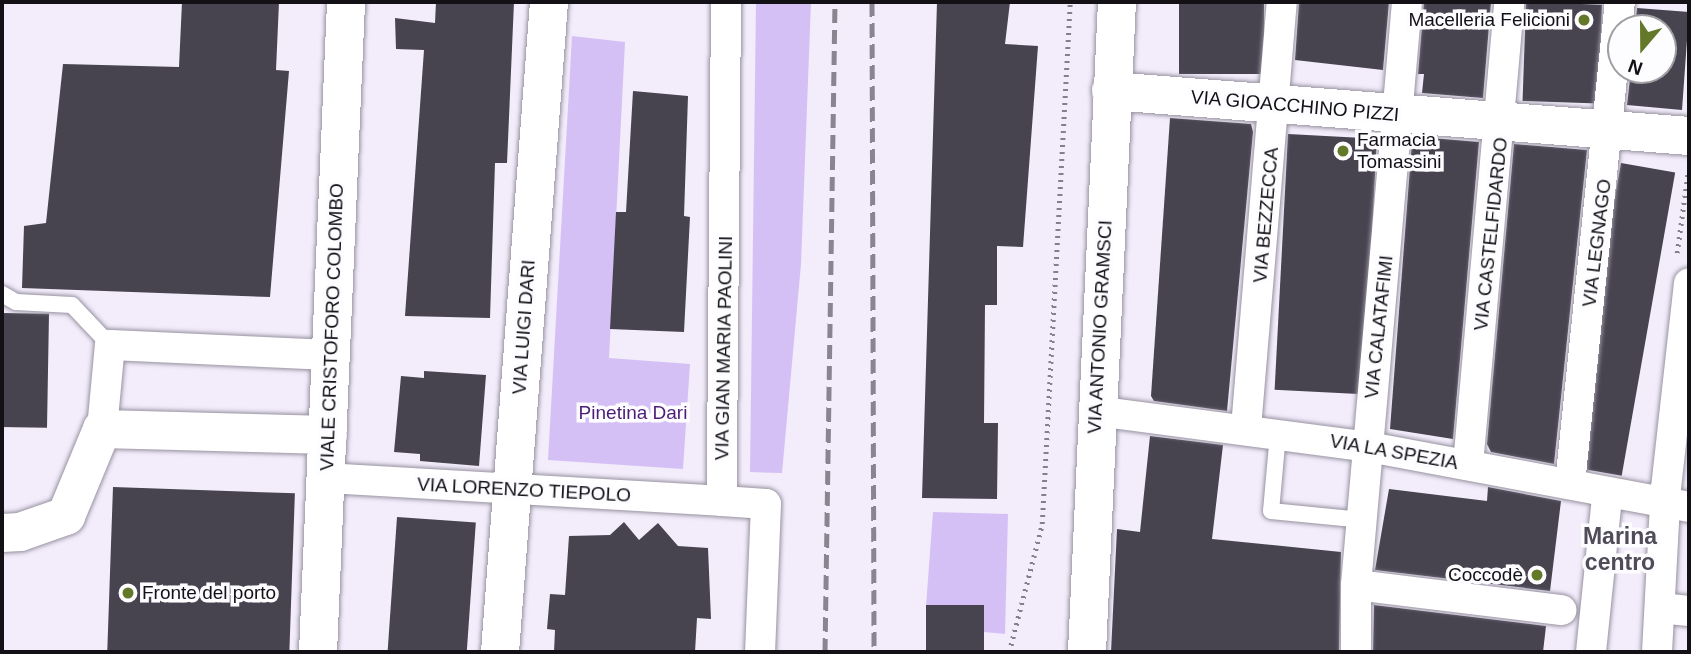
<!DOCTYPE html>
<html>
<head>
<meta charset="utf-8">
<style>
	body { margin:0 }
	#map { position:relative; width:1691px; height:654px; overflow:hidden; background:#f2ecfb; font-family:Arial,sans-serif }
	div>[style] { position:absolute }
	.green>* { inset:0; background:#d5c0f5 }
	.building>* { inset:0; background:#47434f; transform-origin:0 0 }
	.path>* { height:4.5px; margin-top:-2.25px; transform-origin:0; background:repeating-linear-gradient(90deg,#84808a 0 2px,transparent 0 7px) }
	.roads { filter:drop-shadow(0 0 2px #9792a0) drop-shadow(0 0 2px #9792a0) }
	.lane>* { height:16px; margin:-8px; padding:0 8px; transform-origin:8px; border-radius:8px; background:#fff }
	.street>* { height:30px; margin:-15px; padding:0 15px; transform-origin:15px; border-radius:15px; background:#fff }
	.secondary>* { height:38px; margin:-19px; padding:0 19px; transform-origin:19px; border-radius:19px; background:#fff }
	.rail>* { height:5px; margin-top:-2.5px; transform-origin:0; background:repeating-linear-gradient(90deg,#898590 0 14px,transparent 0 21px) }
	.dots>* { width:19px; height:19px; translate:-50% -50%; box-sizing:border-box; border:4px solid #fdfcff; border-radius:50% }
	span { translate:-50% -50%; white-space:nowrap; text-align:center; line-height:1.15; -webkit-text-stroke:7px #fdfcff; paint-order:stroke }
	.poi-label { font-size:19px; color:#131116 }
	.right { translate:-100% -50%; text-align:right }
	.left { translate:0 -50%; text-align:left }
	.street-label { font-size:19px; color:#131116 }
	.park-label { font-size:19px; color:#4b1d78 }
	.quarter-label { font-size:23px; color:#4f4b57; font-weight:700 }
	.frame { position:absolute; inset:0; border:4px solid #131116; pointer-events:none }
	.north { position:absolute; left:1607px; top:14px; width:70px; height:70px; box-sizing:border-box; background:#fdfcff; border:2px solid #9f9ea2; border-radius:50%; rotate:200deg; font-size:19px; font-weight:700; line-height:28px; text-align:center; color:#131116 }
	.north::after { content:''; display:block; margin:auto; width:24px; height:32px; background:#637829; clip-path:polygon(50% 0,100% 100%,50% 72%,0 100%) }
</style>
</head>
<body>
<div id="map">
	<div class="green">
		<i style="clip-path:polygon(756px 2px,811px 2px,801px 264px,782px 473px,750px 472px)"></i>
		<i style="clip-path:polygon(572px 36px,625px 42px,609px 358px,690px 364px,683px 469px,548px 460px)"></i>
		<i style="clip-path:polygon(933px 512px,1008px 514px,1005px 634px,984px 632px,984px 605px,926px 606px)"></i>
	</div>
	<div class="building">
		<i style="clip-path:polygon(182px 2px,279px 2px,276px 70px,289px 71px,270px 297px,22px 288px,24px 226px,46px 223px,63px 64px,179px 67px)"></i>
		<i style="clip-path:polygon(436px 2px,514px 2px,507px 163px,495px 163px,490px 318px,405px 316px,424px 50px,396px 49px,395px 18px,435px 23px)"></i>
		<i style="clip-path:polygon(937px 2px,1010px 2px,1005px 44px,1038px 46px,1023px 247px,997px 246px,997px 305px,985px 305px,984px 423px,998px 423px,997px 499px,922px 498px)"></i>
		<i style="left:1179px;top:2px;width:85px;height:72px"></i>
		<i style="clip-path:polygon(1299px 2px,1389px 2px,1383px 70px,1295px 60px)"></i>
		<i style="clip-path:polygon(1424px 2px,1491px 2px,1483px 98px,1422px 93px,1424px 74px,1418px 74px)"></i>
		<i style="left:1526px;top:2px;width:76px;height:99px;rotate:2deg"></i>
		<i style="clip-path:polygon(1637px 8px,1689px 12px,1682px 110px,1627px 105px,1631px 70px,1663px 70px,1663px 28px,1635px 28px)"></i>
		<i style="clip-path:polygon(633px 91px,688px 96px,684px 216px,690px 217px,684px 332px,610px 329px,616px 212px,626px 212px)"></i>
		<i style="clip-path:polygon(1170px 118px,1251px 124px,1253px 132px,1227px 411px,1154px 401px,1151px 396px)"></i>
		<i style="left:1288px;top:134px;width:89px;height:256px;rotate:3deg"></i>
		<i style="clip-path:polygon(1419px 137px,1479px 142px,1453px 439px,1390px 429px,1412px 141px)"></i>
		<i style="clip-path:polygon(1514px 144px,1587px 150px,1554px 464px,1491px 452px,1487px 444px)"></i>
		<i style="left:1621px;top:163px;width:55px;height:308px;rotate:10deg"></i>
		<i style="left:2px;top:313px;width:47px;height:114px;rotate:1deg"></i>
		<i style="clip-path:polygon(424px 371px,486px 375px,479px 466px,420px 461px,420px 454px,394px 452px,401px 376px,424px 378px)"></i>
		<i style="clip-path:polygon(1150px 436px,1223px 445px,1212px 539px,1341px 552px,1339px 652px,1111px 652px,1117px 529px,1140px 532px)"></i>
		<i style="left:113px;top:487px;width:182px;height:165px;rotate:2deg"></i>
		<i style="clip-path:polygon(1488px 487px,1561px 501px,1550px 591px,1375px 570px,1389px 489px,1487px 501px)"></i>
		<i style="left:397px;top:517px;width:79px;height:135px;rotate:4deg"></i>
		<i style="clip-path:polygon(624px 522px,639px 540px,658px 523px,678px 546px,708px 548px,711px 619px,697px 618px,695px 652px,554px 652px,555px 630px,547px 629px,550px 594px,565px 595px,569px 536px,610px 535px)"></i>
		<i style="left:984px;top:605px;width:47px;height:58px;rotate:90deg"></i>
		<i style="clip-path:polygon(1374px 605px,1546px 626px,1543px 652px,1373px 652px)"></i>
	</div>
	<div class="path">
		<i style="left:1677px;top:253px;width:82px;rotate:-82.3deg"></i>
		<i style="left:1009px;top:652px;width:132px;rotate:-75.5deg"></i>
		<i style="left:1042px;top:524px;width:523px;rotate:-86.93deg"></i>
	</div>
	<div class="roads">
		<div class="lane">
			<i style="left:2px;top:294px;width:16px;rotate:30deg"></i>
			<i style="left:16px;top:302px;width:56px;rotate:3.1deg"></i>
			<i style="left:72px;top:305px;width:55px;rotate:46.5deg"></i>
			<i style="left:1278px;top:434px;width:77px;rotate:95.2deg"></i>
			<i style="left:1271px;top:511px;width:91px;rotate:5.6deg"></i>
		</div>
		<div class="street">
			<i style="left:726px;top:2px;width:499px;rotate:90.5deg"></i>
			<i style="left:722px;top:501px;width:44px;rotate:3.9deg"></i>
			<i style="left:766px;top:504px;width:148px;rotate:92.3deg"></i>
			<i style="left:1096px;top:411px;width:275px;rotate:7.5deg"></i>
			<i style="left:1369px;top:447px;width:326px;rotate:10.6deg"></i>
			<i style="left:1246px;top:428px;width:428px;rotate:-85.2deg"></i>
			<i style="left:102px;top:429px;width:84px;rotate:-84.6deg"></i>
			<i style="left:110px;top:345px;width:221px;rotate:2.6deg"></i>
			<i style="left:1468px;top:465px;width:465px;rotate:-84.9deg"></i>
			<i style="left:326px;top:478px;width:397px;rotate:3.3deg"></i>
			<i style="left:1570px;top:484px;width:485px;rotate:-84.1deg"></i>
			<i style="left:1356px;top:585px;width:207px;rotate:7deg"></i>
			<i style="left:1660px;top:608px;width:29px;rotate:6deg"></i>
			<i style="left:1356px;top:652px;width:67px;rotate:-90deg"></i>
			<i style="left:1356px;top:585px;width:585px;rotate:-85deg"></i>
			<i style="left:1591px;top:652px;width:146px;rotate:-84.1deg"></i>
			<i style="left:1657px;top:652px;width:164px;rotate:-86.9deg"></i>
			<i style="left:1666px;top:488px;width:206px;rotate:-83.6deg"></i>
		</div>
		<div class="secondary">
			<i style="left:1111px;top:91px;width:580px;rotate:4.45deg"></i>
			<i style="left:2px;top:533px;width:18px;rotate:-3deg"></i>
			<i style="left:20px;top:532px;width:49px;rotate:-19.2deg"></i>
			<i style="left:66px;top:516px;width:94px;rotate:-67.5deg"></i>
			<i style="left:102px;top:429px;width:226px;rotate:1.5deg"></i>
			<i style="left:318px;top:652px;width:651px;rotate:-87.53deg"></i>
			<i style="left:500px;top:652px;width:652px;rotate:-85.69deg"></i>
			<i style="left:1087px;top:652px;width:651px;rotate:-87.36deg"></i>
		</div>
	</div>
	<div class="rail">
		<i style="left:872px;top:2px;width:650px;rotate:89.82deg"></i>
		<i style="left:825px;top:652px;width:650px;rotate:-89.12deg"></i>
	</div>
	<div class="dots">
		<i style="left:1584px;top:20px;background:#637829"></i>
		<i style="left:1343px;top:151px;background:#637829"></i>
		<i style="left:1537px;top:575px;background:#637829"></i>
		<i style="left:128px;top:593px;background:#637829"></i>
	</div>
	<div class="poi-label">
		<span class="right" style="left:1570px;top:20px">Macelleria Felicioni</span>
		<span class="left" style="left:1357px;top:151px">Farmacia<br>Tomassini</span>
		<span class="right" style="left:1523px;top:575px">Coccodè</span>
		<span class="left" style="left:142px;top:593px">Fronte del porto</span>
	</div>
	<div class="street-label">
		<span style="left:1295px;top:106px;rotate:5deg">VIA GIOACCHINO PIZZI</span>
		<span style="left:1266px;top:215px;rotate:-85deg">VIA BEZZECCA</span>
		<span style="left:1491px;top:234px;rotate:-84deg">VIA CASTELFIDARDO</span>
		<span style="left:1597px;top:243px;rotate:-83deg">VIA LEGNAGO</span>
		<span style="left:332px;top:327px;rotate:-88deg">VIALE CRISTOFORO COLOMBO</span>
		<span style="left:524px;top:327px;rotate:-86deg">VIA LUIGI DARI</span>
		<span style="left:1100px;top:327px;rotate:-87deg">VIA ANTONIO GRAMSCI</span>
		<span style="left:1379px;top:327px;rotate:-84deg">VIA CALATAFIMI</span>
		<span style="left:724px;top:348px;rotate:-89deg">VIA GIAN MARIA PAOLINI</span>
		<span style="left:1394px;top:452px;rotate:10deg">VIA LA SPEZIA</span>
		<span style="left:524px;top:490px;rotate:3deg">VIA LORENZO TIEPOLO</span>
	</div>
	<div class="park-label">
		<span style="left:633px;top:413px">Pinetina Dari</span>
	</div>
	<div class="quarter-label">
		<span style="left:1620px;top:549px">Marina<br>centro</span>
	</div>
	<div class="frame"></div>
	<div class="north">N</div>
</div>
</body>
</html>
